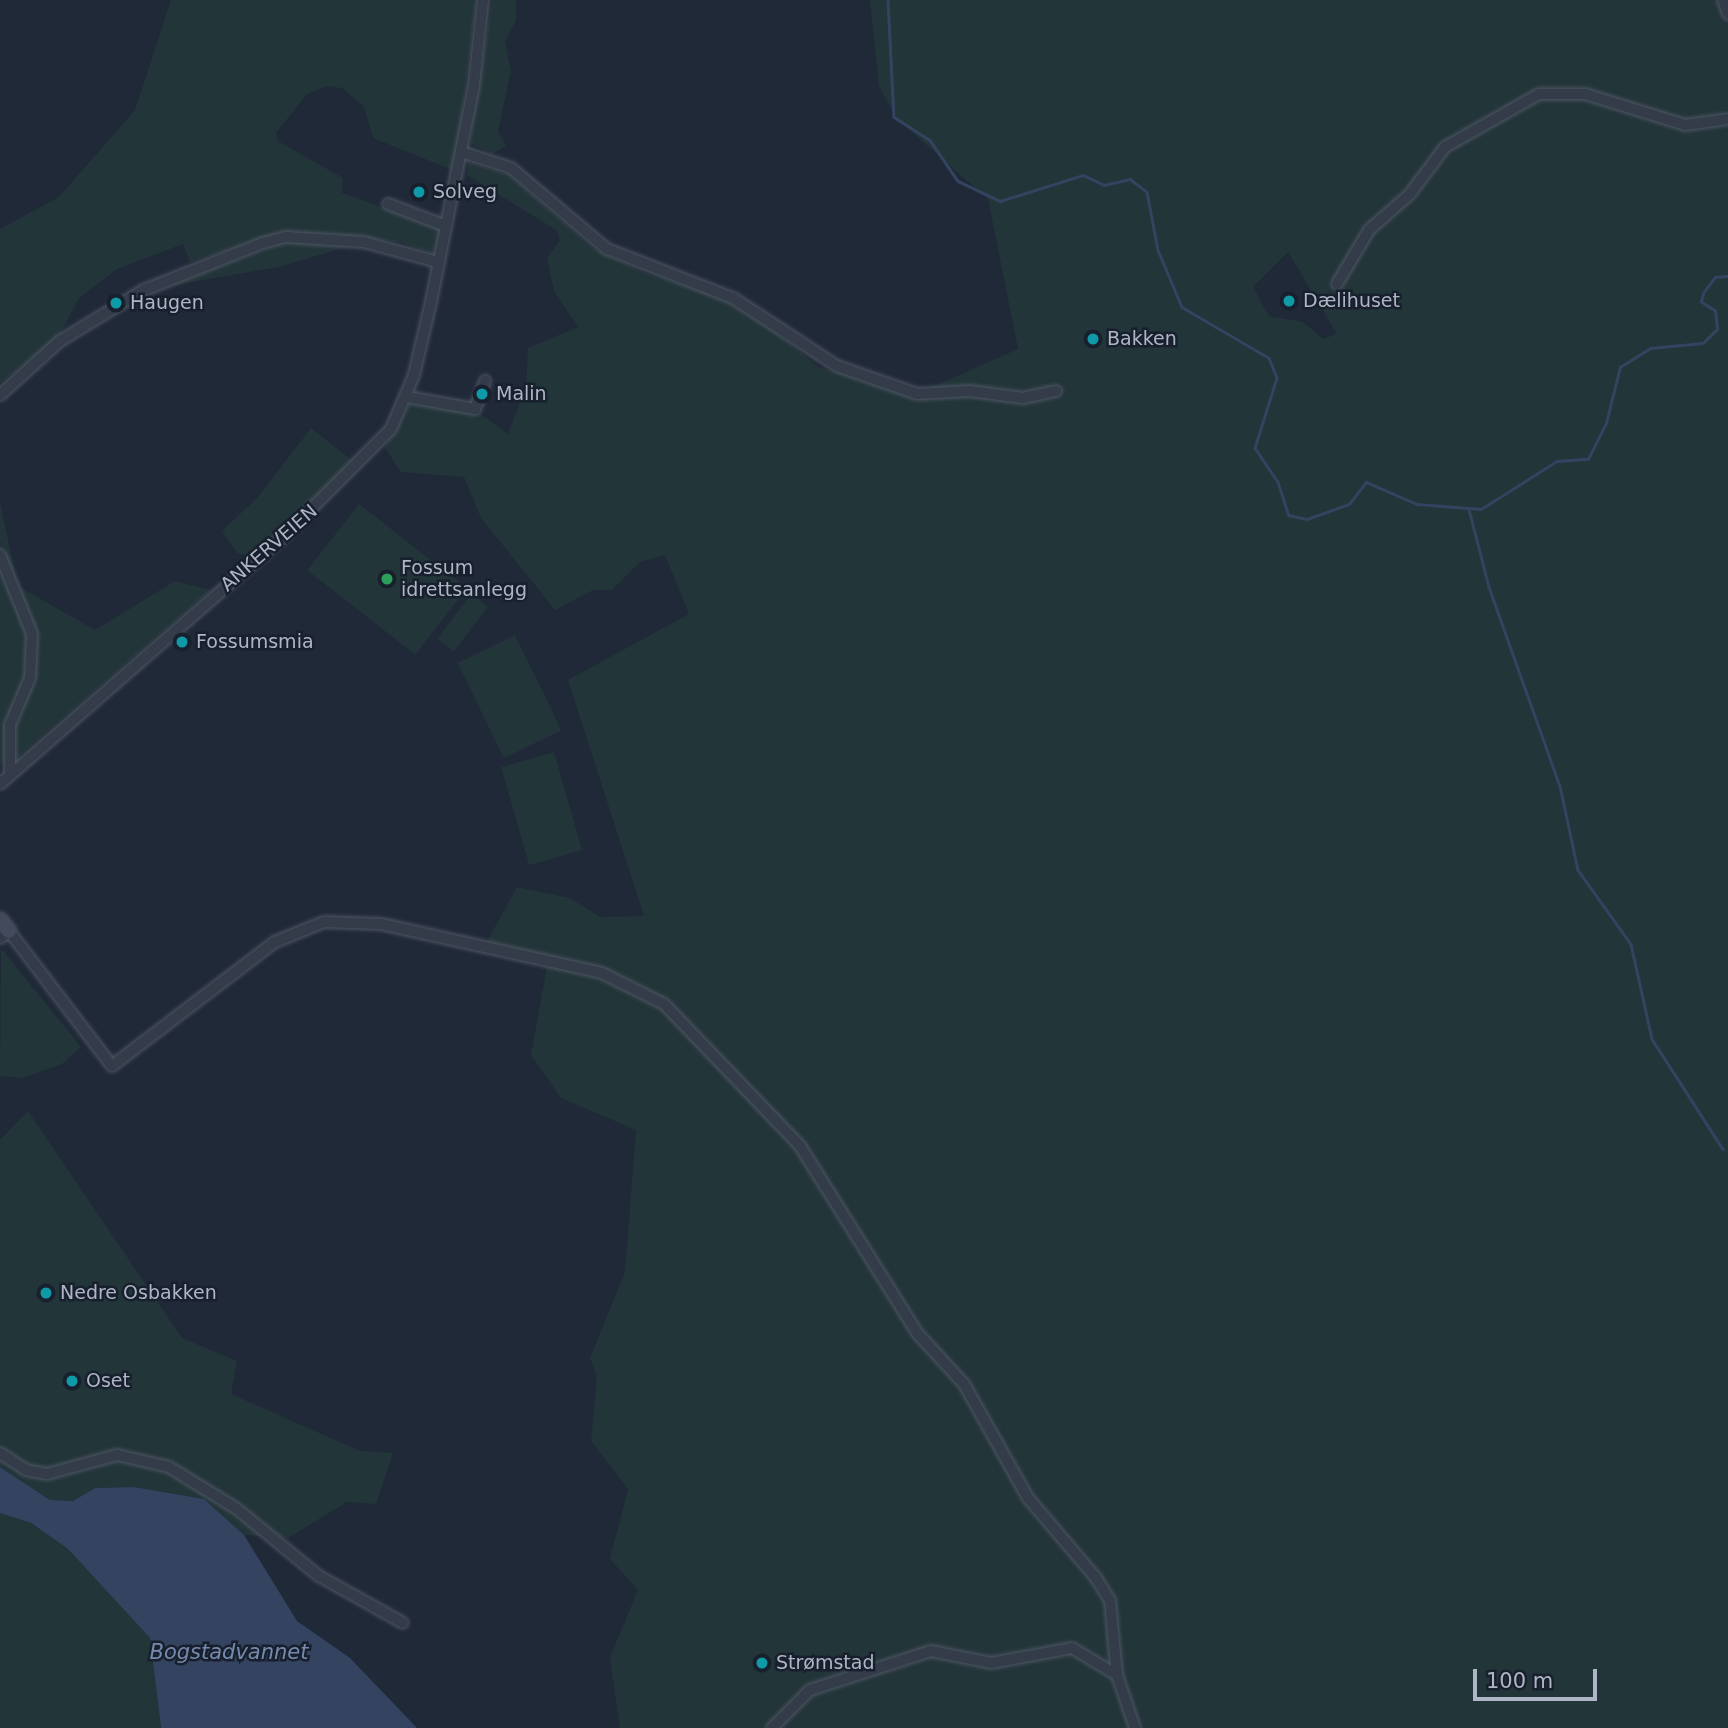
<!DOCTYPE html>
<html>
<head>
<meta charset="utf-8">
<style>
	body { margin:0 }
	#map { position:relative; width:1728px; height:1728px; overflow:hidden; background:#202938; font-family:"DejaVu Sans",sans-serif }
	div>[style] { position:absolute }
	.green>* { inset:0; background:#223539; transform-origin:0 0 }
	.water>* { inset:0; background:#334360 }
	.stream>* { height:2.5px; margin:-1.25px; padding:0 1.25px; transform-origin:1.25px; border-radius:1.25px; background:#334360 }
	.roads { filter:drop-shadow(0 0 2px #4e5663) drop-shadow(0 0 2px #4e5663) }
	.street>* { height:10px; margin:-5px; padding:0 5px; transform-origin:5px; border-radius:5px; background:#343b49 }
	.secondary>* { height:14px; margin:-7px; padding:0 7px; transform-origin:7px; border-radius:7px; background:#424a5c }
	.dots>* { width:19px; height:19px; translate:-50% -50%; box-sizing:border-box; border:4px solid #19202d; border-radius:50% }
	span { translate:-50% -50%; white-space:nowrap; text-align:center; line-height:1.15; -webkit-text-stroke:5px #19202d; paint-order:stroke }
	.poi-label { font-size:19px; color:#aeb6c5 }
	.left { translate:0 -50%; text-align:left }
	.street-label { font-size:19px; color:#aeb6c5 }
	.water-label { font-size:21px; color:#758aae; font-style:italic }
	.scale { position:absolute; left:1473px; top:1669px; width:124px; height:32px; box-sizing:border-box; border:4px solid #aeb6c5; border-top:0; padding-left:9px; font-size:21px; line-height:24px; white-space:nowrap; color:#aeb6c5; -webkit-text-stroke:5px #19202d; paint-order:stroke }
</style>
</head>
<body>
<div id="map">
	<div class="green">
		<i style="clip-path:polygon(171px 0,476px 0,455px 171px,373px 138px,364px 107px,342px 88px,327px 86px,307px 94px,276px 133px,278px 141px,343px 178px,342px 193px,443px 228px,434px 254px,400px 242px,287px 232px,190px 262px,183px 244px,117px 269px,79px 298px,58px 338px,0 383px,0 229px,59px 197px,135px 110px)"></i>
		<i style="clip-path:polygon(492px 0,516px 0,516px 21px,505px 41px,511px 71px,498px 131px,506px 146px,492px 154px,470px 143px)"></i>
		<i style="clip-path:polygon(evenodd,870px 0,1728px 0,1728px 1728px,620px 1728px,610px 1657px,638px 1590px,610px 1559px,628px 1489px,591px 1441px,597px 1376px,590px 1358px,625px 1272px,636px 1130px,561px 1098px,531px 1055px,548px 961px,485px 945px,517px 887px,570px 898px,600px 917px,644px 916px,568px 680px,689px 614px,665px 555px,640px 562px,612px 590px,593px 590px,555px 610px,481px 518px,464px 477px,401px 472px,385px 448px,412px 400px,482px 415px,508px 434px,526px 387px,528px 348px,578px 327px,554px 291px,547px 258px,560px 240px,556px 230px,467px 175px,468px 162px,509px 175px,594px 249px,645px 273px,741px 303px,818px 367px,919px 393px,1018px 349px,988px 199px,896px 118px,879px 86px,870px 0,1288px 252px,1337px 334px,1323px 339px,1303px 322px,1269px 316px,1253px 287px,1288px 252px)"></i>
		<i style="clip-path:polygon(287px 241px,356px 244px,279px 267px,162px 287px)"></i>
		<i style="clip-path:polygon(311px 428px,354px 462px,251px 556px,237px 553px,222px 531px,258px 497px)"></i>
		<i style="clip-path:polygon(0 503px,18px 586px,95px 630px,175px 581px,211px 590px,18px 757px,0 765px)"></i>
		<i style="left:359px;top:504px;width:137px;height:84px;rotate:38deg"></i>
		<i style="left:471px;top:594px;width:21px;height:56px;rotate:37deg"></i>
		<i style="left:515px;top:635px;width:106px;height:64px;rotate:64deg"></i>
		<i style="left:554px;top:752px;width:102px;height:55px;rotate:74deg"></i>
		<i style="clip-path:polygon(1px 948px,81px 1047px,62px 1064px,22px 1078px,0 1076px)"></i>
		<i style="clip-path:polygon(28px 1111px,182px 1338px,237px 1361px,231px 1394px,360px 1451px,393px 1453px,376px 1504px,347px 1502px,288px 1538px,244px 1535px,204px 1499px,134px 1487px,95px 1488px,73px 1501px,50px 1500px,0 1467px,0 1140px)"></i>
		<i style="clip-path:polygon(0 1513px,30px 1523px,68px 1549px,150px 1638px,161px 1728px,0 1728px)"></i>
	</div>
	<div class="water">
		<i style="clip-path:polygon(0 1467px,50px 1500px,73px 1501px,95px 1488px,134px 1487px,204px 1499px,244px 1535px,297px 1621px,350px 1658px,417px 1728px,161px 1728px,150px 1638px,68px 1549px,31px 1523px,0 1513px)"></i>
	</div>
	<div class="stream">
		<i style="left:888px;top:0;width:117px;rotate:87.1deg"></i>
		<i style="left:894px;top:117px;width:43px;rotate:32.6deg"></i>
		<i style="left:930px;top:140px;width:50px;rotate:55.7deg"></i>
		<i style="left:958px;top:181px;width:47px;rotate:25.5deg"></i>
		<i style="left:1000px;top:201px;width:87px;rotate:-17.4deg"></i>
		<i style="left:1083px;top:175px;width:23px;rotate:25deg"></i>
		<i style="left:1104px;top:185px;width:27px;rotate:-13deg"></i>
		<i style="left:1130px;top:179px;width:21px;rotate:37deg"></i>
		<i style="left:1147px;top:192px;width:59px;rotate:79.3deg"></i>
		<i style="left:1158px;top:250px;width:62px;rotate:67.2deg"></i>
		<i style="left:1182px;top:307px;width:101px;rotate:30.4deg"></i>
		<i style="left:1269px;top:358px;width:22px;rotate:68deg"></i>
		<i style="left:1277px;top:378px;width:73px;rotate:107.4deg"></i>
		<i style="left:1255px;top:448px;width:41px;rotate:55.9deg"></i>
		<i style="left:1278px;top:482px;width:35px;rotate:72deg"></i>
		<i style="left:1289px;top:515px;width:18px;rotate:13deg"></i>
		<i style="left:1307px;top:519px;width:45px;rotate:-19.7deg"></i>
		<i style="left:1349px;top:504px;width:28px;rotate:-52deg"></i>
		<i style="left:1366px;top:482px;width:56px;rotate:23.3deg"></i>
		<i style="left:1417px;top:504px;width:64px;rotate:4.5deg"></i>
		<i style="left:1481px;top:509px;width:90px;rotate:-32.3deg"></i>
		<i style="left:1557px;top:461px;width:31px;rotate:-4deg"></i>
		<i style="left:1588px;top:459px;width:40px;rotate:-63.4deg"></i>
		<i style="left:1606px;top:423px;width:58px;rotate:-76deg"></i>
		<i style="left:1620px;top:367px;width:36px;rotate:-32deg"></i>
		<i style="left:1650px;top:348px;width:53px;rotate:-5.4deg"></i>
		<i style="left:1703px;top:343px;width:20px;rotate:-45deg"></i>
		<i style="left:1717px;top:329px;width:18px;rotate:-96deg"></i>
		<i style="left:1715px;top:311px;width:17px;rotate:-147deg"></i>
		<i style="left:1701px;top:302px;width:9px;rotate:-77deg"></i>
		<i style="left:1703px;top:293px;width:20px;rotate:-53deg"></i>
		<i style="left:1715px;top:277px;width:13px;rotate:-4deg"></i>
		<i style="left:1469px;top:509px;width:81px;rotate:75.6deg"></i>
		<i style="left:1489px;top:587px;width:211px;rotate:70.4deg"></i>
		<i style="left:1560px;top:786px;width:86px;rotate:77.9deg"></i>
		<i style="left:1578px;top:870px;width:91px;rotate:54.4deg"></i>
		<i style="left:1631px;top:944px;width:97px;rotate:77.5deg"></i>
		<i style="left:1652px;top:1039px;width:131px;rotate:57.2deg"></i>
	</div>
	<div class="roads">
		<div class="street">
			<i style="left:1723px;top:0;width:15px;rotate:70deg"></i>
			<i style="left:461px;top:152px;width:52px;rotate:17.7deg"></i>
			<i style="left:511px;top:168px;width:126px;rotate:40.2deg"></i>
			<i style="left:607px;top:249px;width:135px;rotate:21.3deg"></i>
			<i style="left:733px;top:298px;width:124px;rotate:33.2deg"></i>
			<i style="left:837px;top:366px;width:85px;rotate:19.3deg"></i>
			<i style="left:917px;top:394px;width:53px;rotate:-3.2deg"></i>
			<i style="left:970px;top:391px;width:53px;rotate:7.5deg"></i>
			<i style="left:1023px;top:398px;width:34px;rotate:-12deg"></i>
			<i style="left:388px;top:204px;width:62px;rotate:20.8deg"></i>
			<i style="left:1337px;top:284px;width:63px;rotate:-59.3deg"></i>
			<i style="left:1369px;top:230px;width:55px;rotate:-41.3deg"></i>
			<i style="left:1410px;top:194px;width:59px;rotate:-53.3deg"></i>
			<i style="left:1445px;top:147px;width:108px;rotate:-29.4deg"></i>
			<i style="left:1539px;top:94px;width:46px"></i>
			<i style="left:1585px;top:94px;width:105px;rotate:17.2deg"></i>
			<i style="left:1685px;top:125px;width:43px;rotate:-7.9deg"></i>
			<i style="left:0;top:395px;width:81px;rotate:-42deg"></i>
			<i style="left:60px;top:341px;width:98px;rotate:-31.3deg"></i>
			<i style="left:144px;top:290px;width:128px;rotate:-21.6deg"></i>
			<i style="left:263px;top:243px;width:24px;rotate:-15deg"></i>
			<i style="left:286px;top:237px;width:78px;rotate:3.7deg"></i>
			<i style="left:364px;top:242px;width:77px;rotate:15.1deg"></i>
			<i style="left:407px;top:397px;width:69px;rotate:10deg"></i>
			<i style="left:475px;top:409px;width:30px;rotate:-70deg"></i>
			<i style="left:0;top:555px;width:85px;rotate:67.9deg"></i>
			<i style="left:32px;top:634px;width:44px;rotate:92.6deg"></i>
			<i style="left:30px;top:678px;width:51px;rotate:113.1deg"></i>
			<i style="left:10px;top:725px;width:50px;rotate:90deg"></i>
			<i style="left:0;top:784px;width:370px;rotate:-41.1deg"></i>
			<i style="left:279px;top:541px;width:158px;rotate:-45deg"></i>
			<i style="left:391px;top:429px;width:59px;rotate:-66.9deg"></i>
			<i style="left:414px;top:375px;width:75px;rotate:-76.9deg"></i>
			<i style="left:431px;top:302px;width:222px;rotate:-78.8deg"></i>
			<i style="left:474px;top:84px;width:84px;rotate:-83.9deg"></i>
			<i style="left:0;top:938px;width:11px;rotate:-38deg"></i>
			<i style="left:9px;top:931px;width:170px;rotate:52.7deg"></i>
			<i style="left:112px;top:1066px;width:205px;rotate:-37.3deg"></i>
			<i style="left:275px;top:942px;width:53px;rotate:-22.2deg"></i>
			<i style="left:324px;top:922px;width:57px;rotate:2deg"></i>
			<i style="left:381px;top:924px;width:226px;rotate:12.5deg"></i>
			<i style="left:602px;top:973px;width:69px;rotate:26.6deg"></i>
			<i style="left:664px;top:1004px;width:197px;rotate:46.2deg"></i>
			<i style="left:800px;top:1146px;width:222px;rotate:57.9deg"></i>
			<i style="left:918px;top:1334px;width:68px;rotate:47.4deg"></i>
			<i style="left:964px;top:1384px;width:131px;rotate:60.7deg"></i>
			<i style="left:1028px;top:1498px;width:105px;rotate:49.6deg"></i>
			<i style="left:1096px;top:1578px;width:26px;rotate:58deg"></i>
			<i style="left:1110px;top:1600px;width:75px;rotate:84.7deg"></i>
			<i style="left:1117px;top:1675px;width:56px;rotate:71.2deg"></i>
			<i style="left:0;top:1453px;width:31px;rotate:33deg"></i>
			<i style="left:26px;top:1470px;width:21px;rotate:11deg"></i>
			<i style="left:47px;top:1474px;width:73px;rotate:-15.2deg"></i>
			<i style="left:117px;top:1455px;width:53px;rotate:13deg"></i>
			<i style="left:169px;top:1467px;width:80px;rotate:31.7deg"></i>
			<i style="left:237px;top:1509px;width:106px;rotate:39.3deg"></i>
			<i style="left:319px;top:1576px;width:96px;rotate:29.2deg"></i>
			<i style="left:772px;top:1728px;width:54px;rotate:-45deg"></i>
			<i style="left:810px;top:1690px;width:127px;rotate:-17.9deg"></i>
			<i style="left:931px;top:1651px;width:61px;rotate:11.3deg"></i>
			<i style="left:991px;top:1663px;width:82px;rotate:-10.5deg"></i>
			<i style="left:1072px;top:1648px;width:52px;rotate:31deg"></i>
		</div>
		<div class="secondary">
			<i style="left:0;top:920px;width:14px;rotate:51deg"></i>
		</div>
	</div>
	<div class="dots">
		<i style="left:419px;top:192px;background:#0f9aa8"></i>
		<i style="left:1289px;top:301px;background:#0f9aa8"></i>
		<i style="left:116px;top:303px;background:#0f9aa8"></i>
		<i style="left:1093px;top:339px;background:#0f9aa8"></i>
		<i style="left:482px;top:394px;background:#0f9aa8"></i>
		<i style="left:387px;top:579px;background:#2e9e5b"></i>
		<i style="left:182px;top:642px;background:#0f9aa8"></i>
		<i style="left:46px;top:1293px;background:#0f9aa8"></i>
		<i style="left:72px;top:1381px;background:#0f9aa8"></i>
		<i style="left:762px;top:1663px;background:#0f9aa8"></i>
	</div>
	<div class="poi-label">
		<span class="left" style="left:433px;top:192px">Solveg</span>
		<span class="left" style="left:1303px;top:301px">Dælihuset</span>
		<span class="left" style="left:130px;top:303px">Haugen</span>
		<span class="left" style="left:1107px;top:339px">Bakken</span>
		<span class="left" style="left:496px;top:394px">Malin</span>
		<span class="left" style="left:401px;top:579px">Fossum<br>idrettsanlegg</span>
		<span class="left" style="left:196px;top:642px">Fossumsmia</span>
		<span class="left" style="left:60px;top:1293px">Nedre Osbakken</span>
		<span class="left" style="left:86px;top:1381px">Oset</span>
		<span class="left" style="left:776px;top:1663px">Strømstad</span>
	</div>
	<div class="street-label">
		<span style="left:269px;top:548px;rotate:-41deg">ANKERVEIEN</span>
	</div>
	<div class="water-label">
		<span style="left:229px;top:1652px">Bogstadvannet</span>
	</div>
	<div class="scale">100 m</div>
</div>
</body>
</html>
